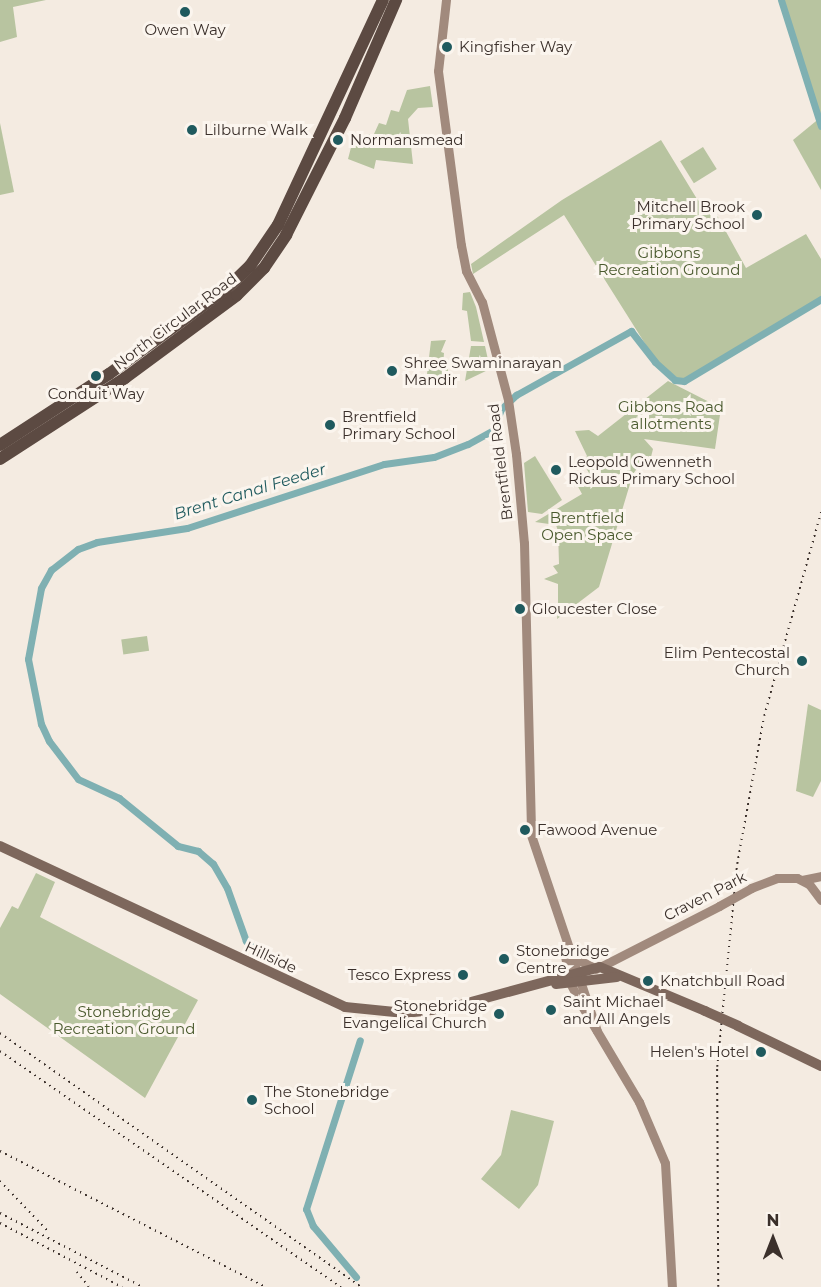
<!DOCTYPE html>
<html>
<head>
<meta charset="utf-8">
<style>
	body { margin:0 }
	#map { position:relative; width:821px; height:1287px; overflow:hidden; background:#f4ebe1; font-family:Montserrat,sans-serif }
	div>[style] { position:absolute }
	.green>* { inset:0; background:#b8c4a0; transform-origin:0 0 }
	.canal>* { height:7px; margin:-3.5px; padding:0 3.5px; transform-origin:3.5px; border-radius:3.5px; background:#7fb0b2 }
	.secondary>* { height:9px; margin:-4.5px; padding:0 4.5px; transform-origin:4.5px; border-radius:4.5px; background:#a18a7d }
	.primary>* { height:10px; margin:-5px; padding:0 5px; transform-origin:5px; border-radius:5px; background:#7d675c }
	.highway>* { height:12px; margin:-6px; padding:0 6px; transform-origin:6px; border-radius:6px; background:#5c4a42 }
	.rail>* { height:1.5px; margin-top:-0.75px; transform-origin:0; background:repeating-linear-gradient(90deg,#3b302b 0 1.5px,transparent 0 6px) }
	.secondary-bridge>* { height:9px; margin:-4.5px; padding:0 4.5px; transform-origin:4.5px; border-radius:4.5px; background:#a18a7d }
	.primary-bridge>* { height:10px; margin:-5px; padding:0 5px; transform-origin:5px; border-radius:5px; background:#7d675c }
	.dots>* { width:16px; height:16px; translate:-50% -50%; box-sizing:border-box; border:3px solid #fbf5ee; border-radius:50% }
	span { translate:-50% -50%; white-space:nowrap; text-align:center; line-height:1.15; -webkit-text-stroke:6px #fbf5ee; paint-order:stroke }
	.poi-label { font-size:15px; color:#3b302b }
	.left { translate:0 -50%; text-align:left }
	.right { translate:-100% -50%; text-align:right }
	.park-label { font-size:15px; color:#4a5a2e }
	.street-label { font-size:15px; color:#3b302b }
	.water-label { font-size:16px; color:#1f5a5e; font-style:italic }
	.north { position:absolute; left:743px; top:1209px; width:60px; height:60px; -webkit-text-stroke:4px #fbf5ee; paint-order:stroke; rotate:0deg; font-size:16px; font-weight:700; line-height:24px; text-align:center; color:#3b302b }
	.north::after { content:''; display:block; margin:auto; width:21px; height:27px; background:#3b302b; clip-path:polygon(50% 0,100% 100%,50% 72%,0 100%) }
</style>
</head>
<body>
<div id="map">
	<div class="green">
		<i style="clip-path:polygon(0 0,46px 0,13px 7px,17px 37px,0 42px)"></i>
		<i style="clip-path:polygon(783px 0,821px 0,821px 117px,812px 94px)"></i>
		<i style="clip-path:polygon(430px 86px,433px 107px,418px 108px,408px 119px,413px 164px,376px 160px,374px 169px,348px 159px,354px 136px,374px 134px,379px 123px,386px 125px,391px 110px,399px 112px,407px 90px)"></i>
		<i style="clip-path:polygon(821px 117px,821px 190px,793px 140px)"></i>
		<i style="clip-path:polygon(0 123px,14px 192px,0 195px)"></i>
		<i style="clip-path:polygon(661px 140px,697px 199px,702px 204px,708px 199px,746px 268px,806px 234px,821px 259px,821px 301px,685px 384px,656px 361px,564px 215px,473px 274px,471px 264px,562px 200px)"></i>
		<i style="left:703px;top:147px;width:26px;height:27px;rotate:58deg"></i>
		<i style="clip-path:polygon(470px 292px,476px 307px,484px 342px,471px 341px,467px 311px,462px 310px,463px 293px)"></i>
		<i style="clip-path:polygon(446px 340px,441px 352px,444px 353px,443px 366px,448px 367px,448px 378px,427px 374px,431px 341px)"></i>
		<i style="clip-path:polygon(471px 346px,485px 346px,490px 369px,465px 381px)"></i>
		<i style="clip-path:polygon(668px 381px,721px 408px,715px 449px,644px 439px,653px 449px,651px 457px,644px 459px,633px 474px,599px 587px,557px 619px,558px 609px,553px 605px,558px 603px,558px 584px,544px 579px,558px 573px,553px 566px,559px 564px,558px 531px,556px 525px,535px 522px,582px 494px,575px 481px,589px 473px,583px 463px,587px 456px,575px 431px,589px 430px,598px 436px)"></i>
		<i style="clip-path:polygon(535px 456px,562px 500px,542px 514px,528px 512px,524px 463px)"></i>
		<i style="left:147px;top:636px;width:15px;height:26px;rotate:82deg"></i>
		<i style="clip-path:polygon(808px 704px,821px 710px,821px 781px,813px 797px,796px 791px)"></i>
		<i style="clip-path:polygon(36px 873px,55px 882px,40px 917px,198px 1000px,145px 1098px,0 994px,0 928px,12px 906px,18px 909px)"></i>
		<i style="clip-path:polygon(511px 1110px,554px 1121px,538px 1185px,519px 1209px,481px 1179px,501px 1155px)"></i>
	</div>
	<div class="canal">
		<i style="left:781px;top:0;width:132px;rotate:72.4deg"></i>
		<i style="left:283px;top:966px;width:25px;rotate:-154deg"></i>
		<i style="left:260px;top:955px;width:20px;rotate:-135deg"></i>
		<i style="left:246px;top:941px;width:56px;rotate:-109.7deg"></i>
		<i style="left:227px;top:888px;width:28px;rotate:-120deg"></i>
		<i style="left:213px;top:864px;width:20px;rotate:-139deg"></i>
		<i style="left:198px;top:851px;width:21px;rotate:-166deg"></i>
		<i style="left:178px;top:846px;width:76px;rotate:-140.9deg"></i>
		<i style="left:119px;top:798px;width:45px;rotate:-155.1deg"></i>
		<i style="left:78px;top:779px;width:48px;rotate:-127.3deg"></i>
		<i style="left:49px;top:741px;width:19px;rotate:-115deg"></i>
		<i style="left:41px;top:724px;width:66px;rotate:-101.3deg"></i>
		<i style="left:28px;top:659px;width:72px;rotate:-79.6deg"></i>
		<i style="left:41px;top:588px;width:21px;rotate:-61deg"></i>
		<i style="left:51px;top:570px;width:34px;rotate:-38deg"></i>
		<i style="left:78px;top:549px;width:20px;rotate:-20deg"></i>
		<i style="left:97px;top:542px;width:91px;rotate:-8.8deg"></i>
		<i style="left:187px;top:528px;width:207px;rotate:-18deg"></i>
		<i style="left:384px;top:464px;width:50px;rotate:-8deg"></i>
		<i style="left:434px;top:457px;width:36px;rotate:-21deg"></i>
		<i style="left:468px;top:444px;width:29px;rotate:-29deg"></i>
		<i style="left:493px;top:430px;width:22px;rotate:-69deg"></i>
		<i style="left:501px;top:409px;width:21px;rotate:-43deg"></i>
		<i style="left:516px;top:395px;width:132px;rotate:-29.1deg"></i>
		<i style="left:631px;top:331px;width:39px;rotate:52deg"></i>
		<i style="left:655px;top:362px;width:27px;rotate:42deg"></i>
		<i style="left:675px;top:380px;width:9px;rotate:6deg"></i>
		<i style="left:684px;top:381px;width:160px;rotate:-30.9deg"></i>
		<i style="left:356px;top:1277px;width:67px;rotate:-130.1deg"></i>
		<i style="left:313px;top:1226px;width:18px;rotate:-112deg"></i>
		<i style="left:306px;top:1209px;width:177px;rotate:-72.3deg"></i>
	</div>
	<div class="secondary">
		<i style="left:446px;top:0;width:71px;rotate:96.4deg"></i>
		<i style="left:438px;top:71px;width:176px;rotate:82.5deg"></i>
		<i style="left:461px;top:245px;width:26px;rotate:79deg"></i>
		<i style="left:466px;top:271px;width:35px;rotate:63deg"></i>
		<i style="left:482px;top:302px;width:101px;rotate:75.1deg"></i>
		<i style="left:508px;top:400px;width:55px;rotate:81.6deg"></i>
		<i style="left:516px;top:454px;width:89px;rotate:84.9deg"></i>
		<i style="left:524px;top:543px;width:292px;rotate:88.6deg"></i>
		<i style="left:531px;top:835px;width:207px;rotate:71.4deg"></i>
		<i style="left:802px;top:880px;width:19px;rotate:-12deg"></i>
		<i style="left:751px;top:888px;width:28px;rotate:-21deg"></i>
		<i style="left:777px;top:878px;width:20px"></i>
		<i style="left:797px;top:878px;width:13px;rotate:27deg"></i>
		<i style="left:809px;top:884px;width:20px;rotate:53deg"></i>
		<i style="left:564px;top:951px;width:33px;rotate:79deg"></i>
		<i style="left:570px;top:983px;width:26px;rotate:62deg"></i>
		<i style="left:582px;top:1006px;width:112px;rotate:59.3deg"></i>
		<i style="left:639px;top:1102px;width:66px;rotate:66.9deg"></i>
		<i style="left:665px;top:1163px;width:124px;rotate:86.8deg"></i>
		<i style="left:571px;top:956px;width:28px;rotate:27deg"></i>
		<i style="left:600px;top:967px;width:134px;rotate:-27.1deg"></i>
	</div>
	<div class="primary">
		<i style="left:0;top:846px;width:381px;rotate:25deg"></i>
		<i style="left:345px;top:1007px;width:60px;rotate:5.7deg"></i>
		<i style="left:405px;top:1013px;width:44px;rotate:-6.5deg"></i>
		<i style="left:449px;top:1008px;width:156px;rotate:-15.2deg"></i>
		<i style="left:600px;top:967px;width:114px;rotate:22.7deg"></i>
		<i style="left:556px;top:984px;width:61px;rotate:-6.5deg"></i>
		<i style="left:738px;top:1026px;width:92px;rotate:25.7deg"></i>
	</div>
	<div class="highway">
		<i style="left:0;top:445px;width:130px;rotate:-33.1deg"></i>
		<i style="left:109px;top:374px;width:145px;rotate:-36deg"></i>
		<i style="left:226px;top:289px;width:33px;rotate:-44deg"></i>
		<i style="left:250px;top:266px;width:50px;rotate:-55.7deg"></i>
		<i style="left:278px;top:225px;width:248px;rotate:-65deg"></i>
		<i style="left:0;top:459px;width:149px;rotate:-32.9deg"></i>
		<i style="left:125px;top:378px;width:139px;rotate:-36.5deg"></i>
		<i style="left:237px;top:295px;width:38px;rotate:-45deg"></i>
		<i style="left:264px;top:268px;width:40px;rotate:-56deg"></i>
		<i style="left:286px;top:235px;width:131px;rotate:-63.2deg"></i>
		<i style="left:345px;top:118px;width:129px;rotate:-66.6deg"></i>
	</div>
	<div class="rail">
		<i style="left:0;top:1033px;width:441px;rotate:35.1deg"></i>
		<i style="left:0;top:1051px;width:415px;rotate:34.7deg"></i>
		<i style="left:0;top:1151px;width:299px;rotate:27.1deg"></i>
		<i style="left:0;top:1181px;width:69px;rotate:46.2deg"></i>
		<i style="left:0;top:1213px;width:161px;rotate:27.4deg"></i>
		<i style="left:0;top:1223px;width:138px;rotate:27.7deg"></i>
		<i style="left:77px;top:1272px;width:19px;rotate:51deg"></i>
		<i style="left:718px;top:1287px;width:220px;rotate:-90.3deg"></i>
		<i style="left:717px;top:1067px;width:204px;rotate:-84.4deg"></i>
		<i style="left:737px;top:864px;width:150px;rotate:-79.7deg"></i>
		<i style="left:764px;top:716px;width:212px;rotate:-74.4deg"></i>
	</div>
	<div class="secondary-bridge">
		<i style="left:719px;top:906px;width:37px;rotate:-29deg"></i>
	</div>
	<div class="primary-bridge">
		<i style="left:705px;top:1011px;width:36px;rotate:24deg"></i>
	</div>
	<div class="dots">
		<i style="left:185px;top:12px;background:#1f5a5e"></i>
		<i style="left:447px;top:47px;background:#1f5a5e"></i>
		<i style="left:192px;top:130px;background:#1f5a5e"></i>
		<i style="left:338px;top:140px;background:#1f5a5e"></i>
		<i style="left:757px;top:215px;background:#1f5a5e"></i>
		<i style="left:392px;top:371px;background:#1f5a5e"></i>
		<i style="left:96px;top:376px;background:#1f5a5e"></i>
		<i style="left:330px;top:425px;background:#1f5a5e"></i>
		<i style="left:556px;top:470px;background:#1f5a5e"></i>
		<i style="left:520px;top:609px;background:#1f5a5e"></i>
		<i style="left:802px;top:661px;background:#1f5a5e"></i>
		<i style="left:525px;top:830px;background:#1f5a5e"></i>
		<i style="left:504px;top:959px;background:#1f5a5e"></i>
		<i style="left:463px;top:975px;background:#1f5a5e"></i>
		<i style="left:648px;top:981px;background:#1f5a5e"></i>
		<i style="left:551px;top:1010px;background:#1f5a5e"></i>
		<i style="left:499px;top:1014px;background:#1f5a5e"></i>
		<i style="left:761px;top:1052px;background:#1f5a5e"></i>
		<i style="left:252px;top:1100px;background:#1f5a5e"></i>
	</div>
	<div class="poi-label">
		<span style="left:185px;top:30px">Owen Way</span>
		<span class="left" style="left:459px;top:47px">Kingfisher Way</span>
		<span class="left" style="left:204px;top:130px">Lilburne Walk</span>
		<span class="left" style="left:350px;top:140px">Normansmead</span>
		<span class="right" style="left:745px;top:215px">Mitchell Brook<br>Primary School</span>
		<span class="left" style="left:404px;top:371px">Shree Swaminarayan<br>Mandir</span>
		<span style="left:96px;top:394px">Conduit Way</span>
		<span class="left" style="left:342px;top:425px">Brentfield<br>Primary School</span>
		<span class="left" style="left:568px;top:470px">Leopold Gwenneth<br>Rickus Primary School</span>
		<span class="left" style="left:532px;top:609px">Gloucester Close</span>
		<span class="right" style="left:790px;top:661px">Elim Pentecostal<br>Church</span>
		<span class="left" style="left:537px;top:830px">Fawood Avenue</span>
		<span class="left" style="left:516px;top:959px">Stonebridge<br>Centre</span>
		<span class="right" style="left:451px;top:975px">Tesco Express</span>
		<span class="left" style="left:660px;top:981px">Knatchbull Road</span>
		<span class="left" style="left:563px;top:1010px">Saint Michael<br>and All Angels</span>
		<span class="right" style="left:487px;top:1014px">Stonebridge<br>Evangelical Church</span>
		<span class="right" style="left:749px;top:1052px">Helen's Hotel</span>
		<span class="left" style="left:264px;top:1100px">The Stonebridge<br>School</span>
	</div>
	<div class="park-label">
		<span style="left:669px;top:261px">Gibbons<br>Recreation Ground</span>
		<span style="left:671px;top:415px">Gibbons Road<br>allotments</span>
		<span style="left:587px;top:526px">Brentfield<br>Open Space</span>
		<span style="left:124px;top:1020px">Stonebridge<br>Recreation Ground</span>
	</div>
	<div class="street-label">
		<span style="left:175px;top:321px;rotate:-37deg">North Circular Road</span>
		<span style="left:500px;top:462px;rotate:-97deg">Brentfield Road</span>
		<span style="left:705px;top:896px;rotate:-27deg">Craven Park</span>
		<span style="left:271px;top:957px;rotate:25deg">Hillside</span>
	</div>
	<div class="water-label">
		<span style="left:250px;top:492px;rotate:-17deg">Brent Canal Feeder</span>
	</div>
	<div class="north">N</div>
</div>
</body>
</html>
